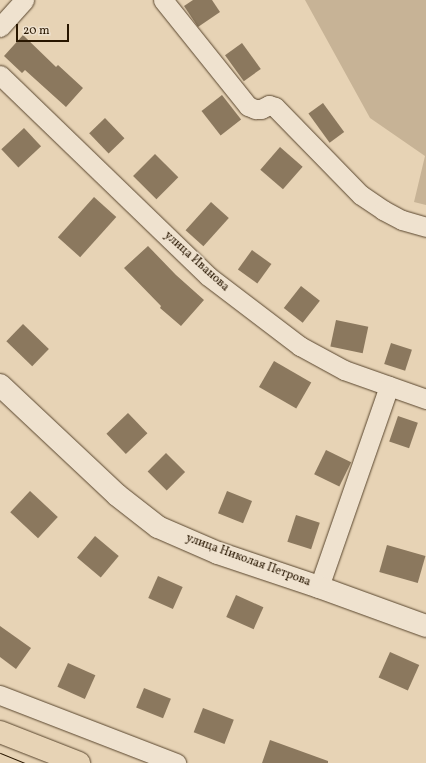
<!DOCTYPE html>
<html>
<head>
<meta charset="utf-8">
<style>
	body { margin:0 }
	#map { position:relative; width:426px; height:763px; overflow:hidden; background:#e7d3b5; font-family:Vollkorn,serif }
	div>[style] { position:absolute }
	.green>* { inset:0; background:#c7b396 }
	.building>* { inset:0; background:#8b785e; transform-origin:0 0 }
	.roads { filter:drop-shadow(0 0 1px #58452d) drop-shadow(0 0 1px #58452d) }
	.minor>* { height:19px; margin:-9.5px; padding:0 9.5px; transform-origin:9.5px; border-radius:9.5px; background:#efe2cf }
	.secondary>* { height:22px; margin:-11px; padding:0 11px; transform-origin:11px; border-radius:11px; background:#efe2cf }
	.primary>* { height:22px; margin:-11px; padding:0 11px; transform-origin:11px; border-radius:11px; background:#e7d3b5 }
	.tram>* { height:1px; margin:-0.5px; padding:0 0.5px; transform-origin:0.5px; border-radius:0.5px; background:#281600 }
	span { translate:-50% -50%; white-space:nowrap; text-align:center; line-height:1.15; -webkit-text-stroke:3px #efe2cf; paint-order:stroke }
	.street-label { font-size:12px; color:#281600 }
	.scale { position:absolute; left:16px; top:24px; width:53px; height:18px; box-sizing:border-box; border:2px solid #281600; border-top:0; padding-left:5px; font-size:12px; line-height:14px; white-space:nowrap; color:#281600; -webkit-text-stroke:3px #efe2cf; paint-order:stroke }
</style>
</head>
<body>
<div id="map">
	<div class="green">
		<i style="clip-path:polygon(305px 0,426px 0,426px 205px,414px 202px,425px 156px,370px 118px)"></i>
	</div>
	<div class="building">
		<i style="clip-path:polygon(193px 0,212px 0,220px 12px,198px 27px,184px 6px)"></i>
		<i style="clip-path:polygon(23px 35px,56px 67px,58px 65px,83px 88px,66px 107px,25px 70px,22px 73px,4px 56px)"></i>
		<i style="left:242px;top:43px;width:32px;height:21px;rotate:54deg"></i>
		<i style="left:222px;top:95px;width:31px;height:26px;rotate:52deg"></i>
		<i style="left:323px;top:103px;width:36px;height:18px;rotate:54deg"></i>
		<i style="left:105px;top:118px;width:28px;height:22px;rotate:46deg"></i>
		<i style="left:24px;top:128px;width:25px;height:31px;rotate:47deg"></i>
		<i style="left:280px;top:147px;width:30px;height:30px;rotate:41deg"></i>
		<i style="left:155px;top:154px;width:33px;height:31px;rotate:45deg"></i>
		<i style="left:94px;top:197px;width:30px;height:54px;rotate:42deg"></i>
		<i style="left:211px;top:202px;width:24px;height:38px;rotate:42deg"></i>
		<i style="clip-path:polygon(148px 246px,176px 275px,204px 300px,181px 326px,160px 308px,161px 306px,124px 268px)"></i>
		<i style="left:252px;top:250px;width:24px;height:24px;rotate:36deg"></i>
		<i style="left:301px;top:286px;width:24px;height:28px;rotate:38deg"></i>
		<i style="left:336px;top:320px;width:33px;height:27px;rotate:12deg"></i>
		<i style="left:23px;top:324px;width:36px;height:24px;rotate:44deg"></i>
		<i style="left:391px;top:343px;width:22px;height:22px;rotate:18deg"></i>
		<i style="left:274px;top:361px;width:43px;height:30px;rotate:30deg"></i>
		<i style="left:128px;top:413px;width:28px;height:30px;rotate:46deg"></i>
		<i style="left:398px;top:416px;width:21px;height:27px;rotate:19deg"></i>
		<i style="left:326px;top:450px;width:28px;height:27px;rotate:26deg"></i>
		<i style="left:166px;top:453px;width:27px;height:26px;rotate:45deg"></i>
		<i style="left:30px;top:491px;width:38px;height:29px;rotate:43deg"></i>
		<i style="left:227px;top:491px;width:27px;height:24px;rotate:22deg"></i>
		<i style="left:296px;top:515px;width:25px;height:28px;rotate:18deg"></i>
		<i style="left:95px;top:536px;width:31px;height:28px;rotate:40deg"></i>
		<i style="left:387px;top:545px;width:40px;height:28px;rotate:16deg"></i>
		<i style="left:158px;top:576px;width:27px;height:24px;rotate:24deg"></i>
		<i style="left:236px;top:595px;width:30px;height:24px;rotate:24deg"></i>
		<i style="clip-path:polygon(0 626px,31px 648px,16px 669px,0 657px)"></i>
		<i style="left:390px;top:652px;width:32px;height:28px;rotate:24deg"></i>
		<i style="left:68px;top:663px;width:30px;height:26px;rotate:24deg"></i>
		<i style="left:144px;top:688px;width:29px;height:21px;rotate:22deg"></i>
		<i style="left:203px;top:708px;width:33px;height:26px;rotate:21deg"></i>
		<i style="clip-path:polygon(270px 740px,328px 761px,328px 763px,262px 763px)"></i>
	</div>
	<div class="roads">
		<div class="minor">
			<i style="left:163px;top:0;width:136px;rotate:51.3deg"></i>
			<i style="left:248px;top:106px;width:8px;rotate:23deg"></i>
			<i style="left:255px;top:109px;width:6px"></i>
			<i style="left:261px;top:109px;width:9px;rotate:-27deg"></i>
			<i style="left:269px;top:105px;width:6px;rotate:18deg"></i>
			<i style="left:275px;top:107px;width:123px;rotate:45.7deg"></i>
			<i style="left:361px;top:195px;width:27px;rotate:34deg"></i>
			<i style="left:383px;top:210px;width:21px;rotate:28deg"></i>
			<i style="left:402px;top:220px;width:25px;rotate:16deg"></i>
			<i style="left:0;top:27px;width:36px;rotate:-48deg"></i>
			<i style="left:0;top:75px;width:289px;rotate:44deg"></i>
			<i style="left:208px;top:276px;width:116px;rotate:37.3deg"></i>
			<i style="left:300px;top:346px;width:50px;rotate:28.6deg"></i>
			<i style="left:344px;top:370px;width:87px;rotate:19.5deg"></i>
			<i style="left:319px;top:587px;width:213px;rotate:-70.8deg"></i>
			<i style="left:0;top:695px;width:189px;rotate:21.1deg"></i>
		</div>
		<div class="secondary">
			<i style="left:0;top:385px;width:161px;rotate:43.2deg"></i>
			<i style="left:117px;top:495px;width:52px;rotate:38deg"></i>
			<i style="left:158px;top:527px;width:65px;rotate:23.4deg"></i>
			<i style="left:218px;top:553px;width:107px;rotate:18.6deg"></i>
			<i style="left:319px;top:587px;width:114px;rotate:20deg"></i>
		</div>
		<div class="primary">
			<i style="left:0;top:732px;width:85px;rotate:21.4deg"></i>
		</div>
	</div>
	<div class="tram">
		<i style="left:0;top:753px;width:27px;rotate:22deg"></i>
	</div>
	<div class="street-label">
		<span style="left:196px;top:262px;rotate:42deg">улица Иванова</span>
		<span style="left:248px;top:561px;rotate:20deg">улица Николая Петрова</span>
	</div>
	<div class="scale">20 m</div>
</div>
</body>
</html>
